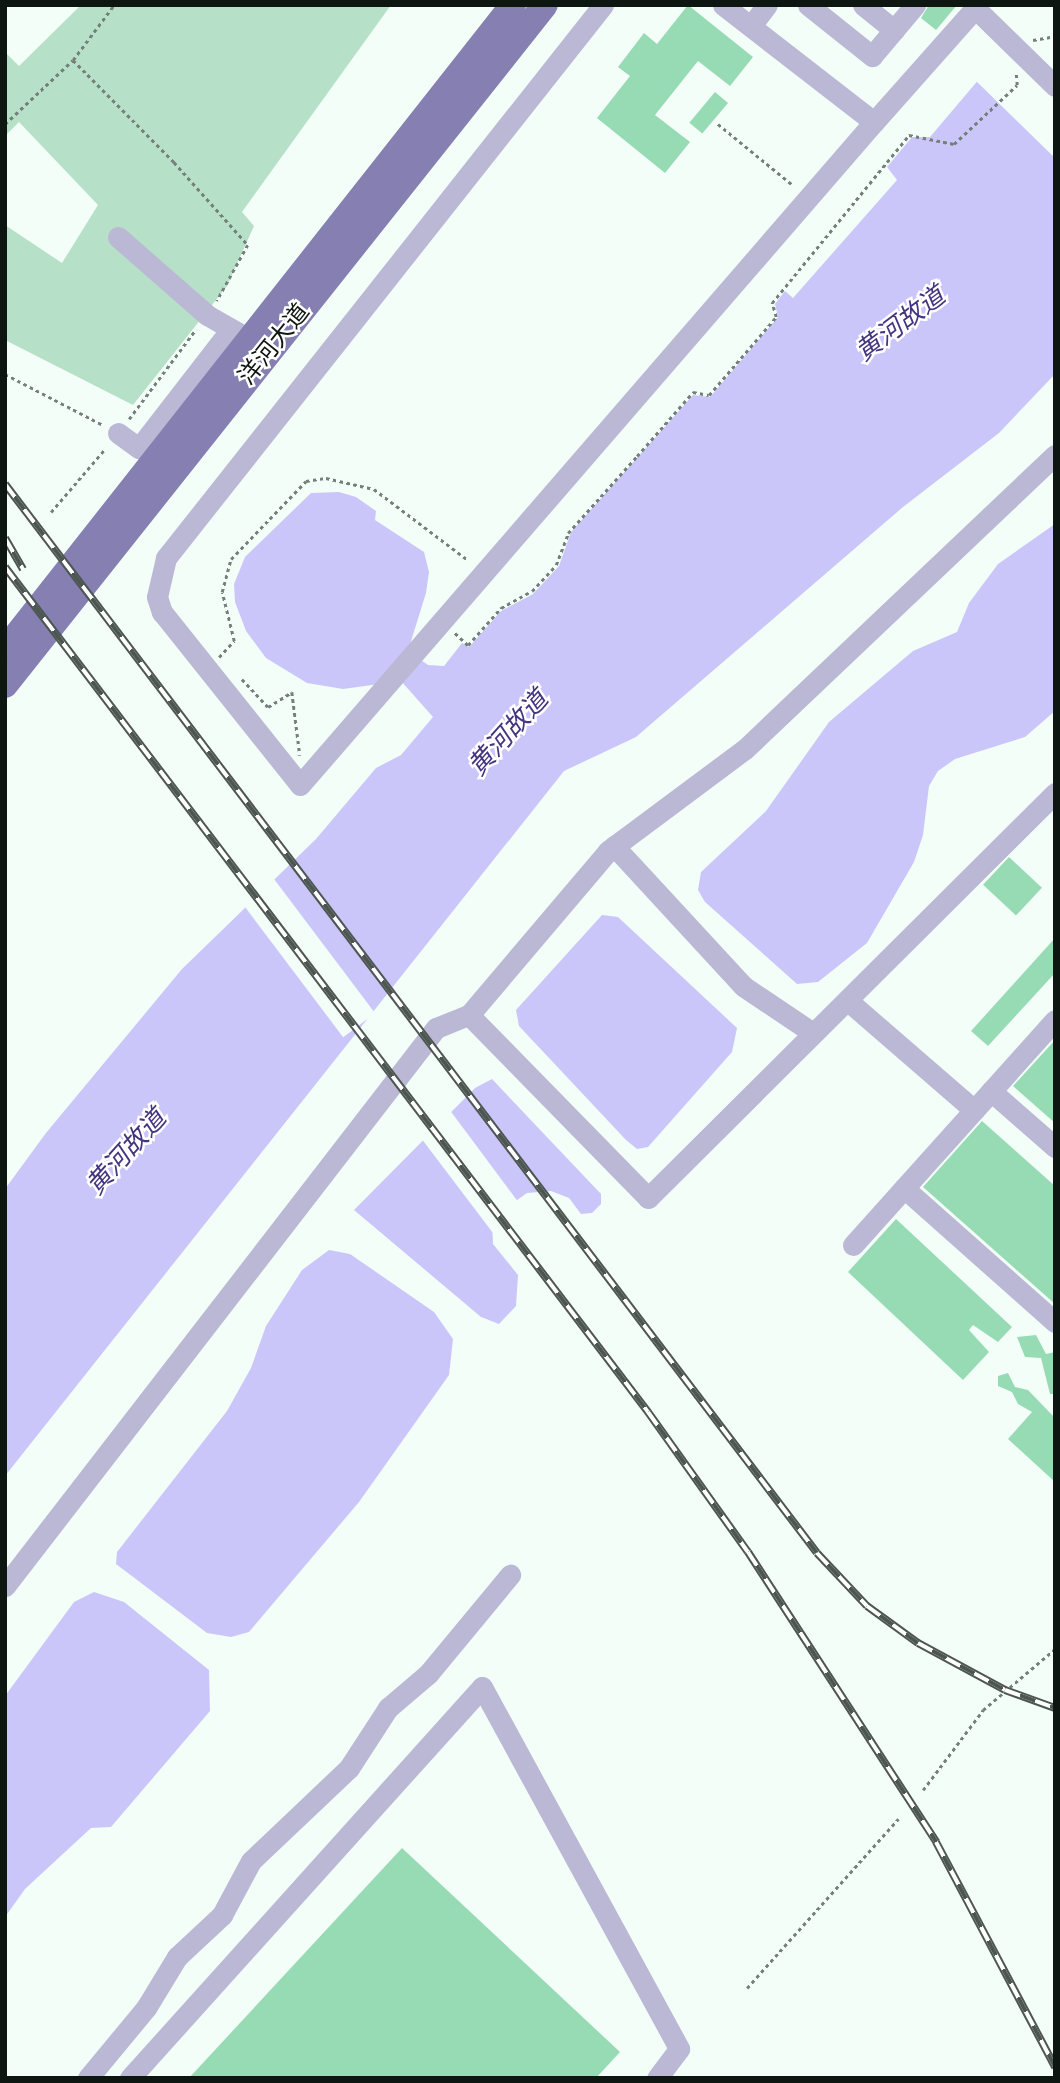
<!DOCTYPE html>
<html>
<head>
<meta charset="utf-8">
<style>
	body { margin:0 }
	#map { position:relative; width:1060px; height:2083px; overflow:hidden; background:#f4fef8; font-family:Spectral,"Noto Sans SC",serif }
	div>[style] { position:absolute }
	.green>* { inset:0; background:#b6e0c7 }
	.water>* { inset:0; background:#cbc6f9 }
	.pier>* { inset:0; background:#f4fef8; transform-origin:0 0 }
	.building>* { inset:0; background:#96dbb4; transform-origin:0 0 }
	.path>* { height:2.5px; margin-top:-1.25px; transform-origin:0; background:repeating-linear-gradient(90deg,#76807a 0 3.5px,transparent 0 7px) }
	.minor>* { height:21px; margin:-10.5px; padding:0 10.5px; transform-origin:10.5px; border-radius:10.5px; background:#bbb8d5 }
	.major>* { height:26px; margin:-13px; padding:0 13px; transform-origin:13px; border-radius:13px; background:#857fb2 }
	.rail>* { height:8px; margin-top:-4px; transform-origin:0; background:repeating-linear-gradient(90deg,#fff 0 16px,#4d5650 0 32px); box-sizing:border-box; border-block:2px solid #4d5650 }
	span { translate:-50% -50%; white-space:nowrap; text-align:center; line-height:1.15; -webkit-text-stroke:5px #fff; paint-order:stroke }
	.street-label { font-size:24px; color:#0d1610 }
	.water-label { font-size:26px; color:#44357e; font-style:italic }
	.frame { position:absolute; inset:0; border:7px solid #0d1610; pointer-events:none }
</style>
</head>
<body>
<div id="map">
	<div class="green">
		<i style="clip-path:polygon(81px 5px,391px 5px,242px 212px,254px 226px,227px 286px,133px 405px,5px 340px,5px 225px,62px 263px,98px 205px,19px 122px,5px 136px,5px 52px,19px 66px)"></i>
	</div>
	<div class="water">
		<i style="clip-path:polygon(991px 65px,1032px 104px,1055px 110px,1055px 374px,999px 433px,903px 507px,636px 737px,564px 771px,5px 1476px,5px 1189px,46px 1133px,182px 969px,316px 839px,376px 768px,401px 755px,433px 717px,401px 681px,343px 689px,307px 683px,266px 658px,246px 631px,235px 602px,234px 584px,245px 557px,311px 493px,339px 492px,356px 497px,376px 511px,375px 520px,424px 552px,429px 572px,426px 593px,408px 651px,428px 665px,444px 666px,462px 643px,469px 647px,501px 611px,533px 594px,559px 566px,571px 532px,693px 395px,710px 397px,778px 317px,775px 304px,785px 291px,793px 298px,897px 180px,887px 167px,912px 137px,930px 137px)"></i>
		<i style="clip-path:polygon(1055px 524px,1055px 711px,1025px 737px,955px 759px,938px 771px,929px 786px,923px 835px,914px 862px,867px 943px,818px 982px,797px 984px,705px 902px,698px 890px,701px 872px,766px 811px,829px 722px,913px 651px,957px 632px,969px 603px,998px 564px)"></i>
		<i style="clip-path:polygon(602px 915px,618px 917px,737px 1028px,732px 1052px,648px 1147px,637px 1149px,626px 1140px,519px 1026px,516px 1010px)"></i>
		<i style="clip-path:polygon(492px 1079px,601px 1194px,601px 1204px,592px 1213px,581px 1214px,569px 1198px,551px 1191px,527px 1193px,492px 1218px,493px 1244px,518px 1275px,516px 1306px,499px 1324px,481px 1317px,354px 1210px,475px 1088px)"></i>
		<i style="clip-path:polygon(329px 1250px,350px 1254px,434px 1312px,453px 1339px,449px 1375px,359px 1502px,249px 1632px,231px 1637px,207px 1633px,116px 1564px,117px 1552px,227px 1411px,251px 1368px,266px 1326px,302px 1270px)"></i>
		<i style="clip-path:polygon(94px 1592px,124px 1602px,209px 1670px,210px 1711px,111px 1827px,91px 1828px,25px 1889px,5px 1917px,5px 1696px,74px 1602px)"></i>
	</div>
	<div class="pier">
		<i style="clip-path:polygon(989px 62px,1034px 101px,1055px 106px,1055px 158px,974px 79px)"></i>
		<i style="left:271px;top:875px;width:173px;height:40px;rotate:53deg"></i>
		<i style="clip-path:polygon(449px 1109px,519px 1203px,495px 1220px,496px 1237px,421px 1138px)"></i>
	</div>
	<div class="building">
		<i style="clip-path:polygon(688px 5px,753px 57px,730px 86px,698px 61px,655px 115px,690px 142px,665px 173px,597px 118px,630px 76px,618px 67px,644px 33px,657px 44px)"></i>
		<i style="clip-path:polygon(957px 5px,936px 30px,921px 18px,929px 5px)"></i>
		<i style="left:715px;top:92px;width:17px;height:40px;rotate:40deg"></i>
		<i style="left:1009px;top:857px;width:45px;height:38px;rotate:43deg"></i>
		<i style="clip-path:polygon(1055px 938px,1055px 973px,988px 1046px,971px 1031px)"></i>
		<i style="clip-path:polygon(1055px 1040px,1055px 1123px,1013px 1086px)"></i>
		<i style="clip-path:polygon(982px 1121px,1055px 1186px,1055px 1304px,923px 1187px)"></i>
		<i style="clip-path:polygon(896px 1219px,1012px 1327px,998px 1342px,973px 1325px,969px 1330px,989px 1352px,963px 1380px,848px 1272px)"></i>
		<i style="clip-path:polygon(1036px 1335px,1046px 1354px,1055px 1352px,1055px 1394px,1050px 1394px,1041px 1358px,1025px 1357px,1017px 1337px)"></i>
		<i style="clip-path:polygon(1008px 1373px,1015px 1387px,1028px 1390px,1055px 1418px,1055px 1482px,1008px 1439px,1032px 1412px,1018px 1404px,1012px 1392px,998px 1386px,998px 1376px)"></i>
		<i style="clip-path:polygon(402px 1848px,620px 2052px,596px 2078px,189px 2078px)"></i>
	</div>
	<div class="path">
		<i style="left:1033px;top:40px;width:22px;rotate:-10deg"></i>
		<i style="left:73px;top:60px;width:144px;rotate:45.3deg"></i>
		<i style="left:174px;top:162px;width:111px;rotate:48.3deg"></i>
		<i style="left:248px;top:245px;width:64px;rotate:119deg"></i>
		<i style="left:5px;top:124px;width:93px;rotate:-43.3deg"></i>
		<i style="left:73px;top:60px;width:69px;rotate:-53.3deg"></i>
		<i style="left:718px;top:124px;width:98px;rotate:39.2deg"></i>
		<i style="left:5px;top:374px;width:110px;rotate:27.5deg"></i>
		<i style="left:129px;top:419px;width:112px;rotate:-53.3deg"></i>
		<i style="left:51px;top:512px;width:83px;rotate:-49.4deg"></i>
		<i style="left:455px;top:633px;width:18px;rotate:43deg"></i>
		<i style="left:468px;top:645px;width:50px;rotate:-48.3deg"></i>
		<i style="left:501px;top:608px;width:35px;rotate:-29deg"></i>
		<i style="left:532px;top:591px;width:35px;rotate:-47deg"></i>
		<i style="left:556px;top:565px;width:34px;rotate:-69deg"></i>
		<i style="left:568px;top:533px;width:103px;rotate:-48.1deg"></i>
		<i style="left:637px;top:456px;width:85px;rotate:-48.8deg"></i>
		<i style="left:693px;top:392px;width:16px;rotate:11deg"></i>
		<i style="left:709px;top:395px;width:103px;rotate:-49.3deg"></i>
		<i style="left:776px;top:317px;width:15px;rotate:-106deg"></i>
		<i style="left:772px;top:303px;width:217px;rotate:-50.8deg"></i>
		<i style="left:909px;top:135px;width:46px;rotate:11.3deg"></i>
		<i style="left:954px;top:144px;width:86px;rotate:-43.1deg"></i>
		<i style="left:1017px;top:85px;width:11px;rotate:-95deg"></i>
		<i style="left:219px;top:657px;width:22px;rotate:-47deg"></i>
		<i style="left:234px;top:641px;width:50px;rotate:-103.8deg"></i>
		<i style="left:222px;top:592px;width:34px;rotate:-75deg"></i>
		<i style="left:231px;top:559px;width:108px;rotate:-46.1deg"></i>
		<i style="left:306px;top:481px;width:20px;rotate:-9deg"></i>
		<i style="left:326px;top:478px;width:49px;rotate:12.9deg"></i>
		<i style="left:374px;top:489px;width:118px;rotate:37.1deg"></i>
		<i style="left:242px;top:679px;width:38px;rotate:47deg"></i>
		<i style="left:268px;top:707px;width:28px;rotate:-32deg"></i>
		<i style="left:292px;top:692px;width:64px;rotate:82.8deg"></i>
		<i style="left:923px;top:1790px;width:100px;rotate:-53.1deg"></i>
		<i style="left:983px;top:1710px;width:94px;rotate:-40.3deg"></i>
		<i style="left:747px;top:1988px;width:227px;rotate:-48.2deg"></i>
	</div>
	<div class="minor">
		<i style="left:603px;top:5px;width:705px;rotate:128.32deg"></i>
		<i style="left:166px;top:558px;width:40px;rotate:103deg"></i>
		<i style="left:157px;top:597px;width:16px;rotate:72deg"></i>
		<i style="left:162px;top:612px;width:221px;rotate:51.4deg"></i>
		<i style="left:300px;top:785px;width:877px;rotate:-49.12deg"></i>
		<i style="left:723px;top:5px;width:191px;rotate:37.8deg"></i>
		<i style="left:874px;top:122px;width:157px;rotate:-48.4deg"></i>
		<i style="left:808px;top:5px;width:82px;rotate:38.6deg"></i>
		<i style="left:872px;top:56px;width:67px;rotate:-49.9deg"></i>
		<i style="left:863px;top:5px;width:40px;rotate:39deg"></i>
		<i style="left:975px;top:8px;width:112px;rotate:44.3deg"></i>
		<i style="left:751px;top:26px;width:26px;rotate:-53deg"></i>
		<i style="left:118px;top:237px;width:118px;rotate:41.2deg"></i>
		<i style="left:207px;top:315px;width:40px;rotate:29.7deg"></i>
		<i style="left:118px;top:433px;width:26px;rotate:36deg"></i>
		<i style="left:139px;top:448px;width:150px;rotate:-52.3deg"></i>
		<i style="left:614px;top:846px;width:190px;rotate:47.3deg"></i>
		<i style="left:743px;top:986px;width:84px;rotate:33.9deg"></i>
		<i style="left:847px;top:1000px;width:168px;rotate:40.9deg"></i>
		<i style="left:469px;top:1015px;width:256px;rotate:45.6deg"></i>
		<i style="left:648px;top:1198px;width:574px;rotate:-44.86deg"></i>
		<i style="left:991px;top:1091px;width:85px;rotate:41.2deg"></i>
		<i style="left:904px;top:1188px;width:202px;rotate:41.6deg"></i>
		<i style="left:853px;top:1245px;width:302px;rotate:-48.1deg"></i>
		<i style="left:5px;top:1586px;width:705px;rotate:-52.32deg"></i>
		<i style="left:436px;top:1028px;width:35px;rotate:-22deg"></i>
		<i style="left:469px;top:1015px;width:215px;rotate:-49.7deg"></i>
		<i style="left:608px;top:851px;width:171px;rotate:-36.7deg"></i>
		<i style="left:745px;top:749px;width:427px;rotate:-43.5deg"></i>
		<i style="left:88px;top:2078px;width:91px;rotate:-50.4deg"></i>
		<i style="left:146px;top:2008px;width:60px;rotate:-58.7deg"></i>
		<i style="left:177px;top:1957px;width:62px;rotate:-43deg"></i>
		<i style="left:222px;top:1915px;width:61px;rotate:-61.8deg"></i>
		<i style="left:251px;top:1861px;width:135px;rotate:-43.5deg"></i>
		<i style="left:349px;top:1768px;width:72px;rotate:-57deg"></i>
		<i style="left:388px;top:1708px;width:52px;rotate:-40.4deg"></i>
		<i style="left:428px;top:1674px;width:129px;rotate:-50.4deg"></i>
		<i style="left:130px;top:2078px;width:526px;rotate:-48deg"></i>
		<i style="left:482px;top:1687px;width:412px;rotate:61.4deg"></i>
		<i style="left:679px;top:2049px;width:36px;rotate:127deg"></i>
	</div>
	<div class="major">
		<i style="left:5px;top:650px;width:821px;rotate:-51.78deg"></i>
		<i style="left:5px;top:685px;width:868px;rotate:-51.55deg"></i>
	</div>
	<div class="rail">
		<i style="left:5px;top:484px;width:1342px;rotate:52.78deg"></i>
		<i style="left:817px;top:1553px;width:73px;rotate:46.7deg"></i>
		<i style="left:867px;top:1606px;width:63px;rotate:36deg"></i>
		<i style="left:918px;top:1643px;width:99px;rotate:28.4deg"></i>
		<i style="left:1005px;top:1690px;width:53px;rotate:19.8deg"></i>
		<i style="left:5px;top:538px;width:36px;rotate:60deg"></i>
		<i style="left:5px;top:567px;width:1062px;rotate:52.73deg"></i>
		<i style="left:648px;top:1412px;width:172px;rotate:54.5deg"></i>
		<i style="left:748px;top:1552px;width:346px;rotate:57deg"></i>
		<i style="left:936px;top:1842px;width:255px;rotate:62.1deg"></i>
	</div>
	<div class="street-label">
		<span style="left:275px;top:345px;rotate:-51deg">洋河大道</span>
	</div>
	<div class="water-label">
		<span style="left:901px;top:325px;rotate:-37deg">黄河故道</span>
		<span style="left:509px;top:734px;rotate:-48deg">黄河故道</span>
		<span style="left:127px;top:1153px;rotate:-48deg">黄河故道</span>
	</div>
	<div class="frame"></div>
</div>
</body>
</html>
